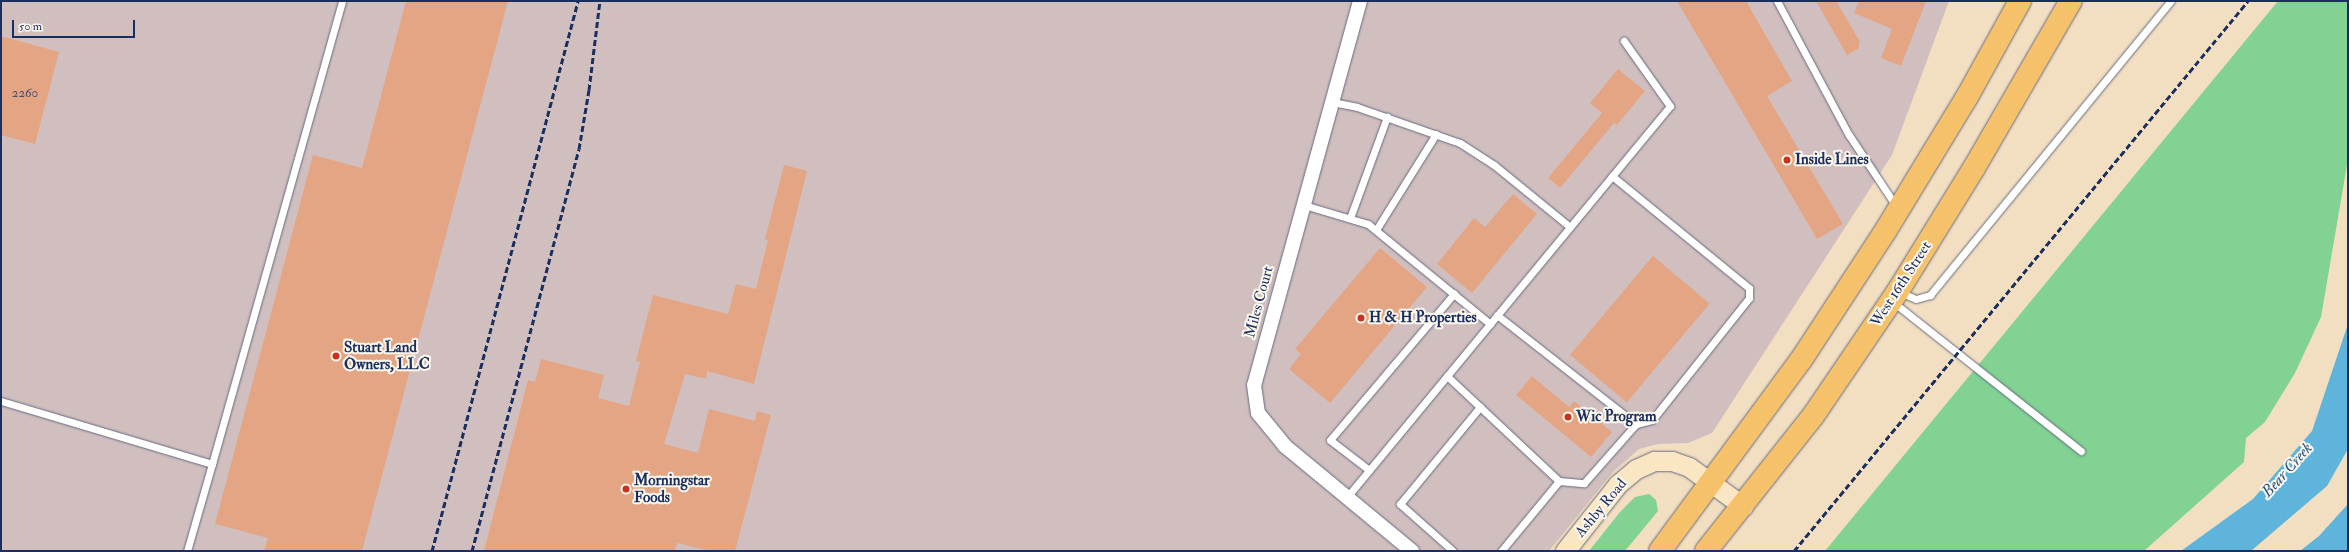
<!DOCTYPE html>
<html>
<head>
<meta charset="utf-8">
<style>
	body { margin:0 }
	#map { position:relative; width:2349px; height:552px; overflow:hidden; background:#f2dec1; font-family:"IM FELL Double Pica",serif }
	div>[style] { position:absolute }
	.industrial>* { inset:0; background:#d1bfbf }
	.green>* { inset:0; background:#81d293 }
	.water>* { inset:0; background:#5eb4da }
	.building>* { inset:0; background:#e3a583; transform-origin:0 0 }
	.roads { filter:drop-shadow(0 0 1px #666c81) drop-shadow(0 0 1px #666c81) }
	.service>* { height:7px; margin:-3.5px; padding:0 3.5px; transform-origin:3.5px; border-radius:3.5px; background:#fff }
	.minor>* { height:14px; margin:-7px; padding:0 7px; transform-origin:7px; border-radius:7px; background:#fff }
	.secondary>* { height:19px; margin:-9.5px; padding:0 9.5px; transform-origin:9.5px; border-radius:9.5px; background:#fbe6c4 }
	.primary>* { height:22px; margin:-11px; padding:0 11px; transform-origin:11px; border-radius:11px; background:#f6c16b }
	.rail>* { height:3px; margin-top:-1.5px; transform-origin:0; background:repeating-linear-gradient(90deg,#1b2f5e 0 6px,transparent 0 9px) }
	.dots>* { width:11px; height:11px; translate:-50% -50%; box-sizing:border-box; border:2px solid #fbf7ec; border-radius:50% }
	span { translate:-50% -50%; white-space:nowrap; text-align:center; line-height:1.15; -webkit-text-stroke:4px #fbf7ec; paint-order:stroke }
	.number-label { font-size:13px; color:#4d4c67 }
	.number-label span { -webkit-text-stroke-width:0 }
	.poi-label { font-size:15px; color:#1b2f5e; font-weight:700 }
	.left { translate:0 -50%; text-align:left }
	.street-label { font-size:15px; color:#1b2f5e }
	.water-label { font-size:16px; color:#2f5783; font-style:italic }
	.frame { position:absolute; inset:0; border:2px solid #1b2f5e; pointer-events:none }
	.scale { position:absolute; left:12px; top:20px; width:123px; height:18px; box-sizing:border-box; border:2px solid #1b2f5e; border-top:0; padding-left:5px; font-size:12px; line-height:14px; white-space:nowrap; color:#1b2f5e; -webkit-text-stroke:3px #fbf7ec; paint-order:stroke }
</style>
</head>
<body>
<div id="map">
	<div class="industrial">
		<i style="clip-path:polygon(1px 1px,1949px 1px,1892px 155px,1712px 433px,1688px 443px,1658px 444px,1639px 449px,1613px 472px,1549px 551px,1px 551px)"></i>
	</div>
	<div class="green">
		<i style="clip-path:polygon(2278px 1px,2348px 1px,2348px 159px,2321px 317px,2295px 373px,2265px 422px,2246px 438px,2244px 462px,2144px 551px,1825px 551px)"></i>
		<i style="clip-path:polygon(1649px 494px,1656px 500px,1658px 511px,1625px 551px,1589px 551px,1620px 512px,1635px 497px)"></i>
	</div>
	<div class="water">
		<i style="clip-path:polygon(2348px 324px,2348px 449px,2327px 486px,2251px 551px,2181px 551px,2253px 499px,2312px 431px)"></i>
		<i style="clip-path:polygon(2348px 504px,2348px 551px,2300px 551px,2319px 536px)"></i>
	</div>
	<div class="building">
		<i style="clip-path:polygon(406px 1px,508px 1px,362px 551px,264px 551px,268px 538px,215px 524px,313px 155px,362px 168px)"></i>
		<i style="clip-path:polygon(1677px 1px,1746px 1px,1792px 81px,1767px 96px,1843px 224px,1817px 239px)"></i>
		<i style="clip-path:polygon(1816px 1px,1836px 1px,1860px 42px,1858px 49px,1847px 55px)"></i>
		<i style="clip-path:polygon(1859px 1px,1926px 1px,1901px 66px,1881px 58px,1892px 29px,1854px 13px)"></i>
		<i style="clip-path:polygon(1px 36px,59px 52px,35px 144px,1px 135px)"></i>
		<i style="clip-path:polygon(1618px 69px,1645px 91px,1617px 125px,1614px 123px,1560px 188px,1548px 178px,1602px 113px,1590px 103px)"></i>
		<i style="clip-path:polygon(784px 165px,807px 171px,754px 384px,707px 371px,706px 379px,685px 374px,664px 444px,698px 453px,709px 409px,755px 421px,757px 411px,771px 415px,735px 551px,710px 551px,677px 543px,675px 551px,484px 551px,528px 380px,535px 382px,541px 359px,604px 375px,598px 398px,629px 406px,640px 362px,636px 361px,653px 295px,728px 314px,736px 284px,756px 289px,768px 240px,765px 239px)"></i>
		<i style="clip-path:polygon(1513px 194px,1537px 214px,1472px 293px,1437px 264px,1474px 218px,1485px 227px)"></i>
		<i style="clip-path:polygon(1380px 248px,1427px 287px,1330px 403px,1289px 369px,1301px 354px,1295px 349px)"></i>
		<i style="left:1653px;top:256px;width:74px;height:129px;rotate:40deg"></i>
		<i style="clip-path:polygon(1532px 376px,1569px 407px,1574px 401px,1612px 432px,1591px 457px,1516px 395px)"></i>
	</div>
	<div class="roads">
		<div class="service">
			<i style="left:1777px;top:1px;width:152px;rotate:61.8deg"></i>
			<i style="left:1849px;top:135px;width:85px;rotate:56.5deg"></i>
			<i style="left:1332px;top:102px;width:25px;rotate:11deg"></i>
			<i style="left:1357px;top:107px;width:109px;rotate:19.3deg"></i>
			<i style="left:1460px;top:143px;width:40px;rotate:32.9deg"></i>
			<i style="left:1494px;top:165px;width:98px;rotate:39.2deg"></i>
			<i style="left:1304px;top:205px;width:67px;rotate:16.5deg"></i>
			<i style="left:1368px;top:224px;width:158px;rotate:39.3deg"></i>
			<i style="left:1350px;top:218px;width:108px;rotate:-69.9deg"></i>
			<i style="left:1376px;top:230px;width:113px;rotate:-58deg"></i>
			<i style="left:1900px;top:292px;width:17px;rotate:24deg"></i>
			<i style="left:1916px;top:299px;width:15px;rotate:-16deg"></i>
			<i style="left:1930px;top:295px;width:380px;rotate:-50.7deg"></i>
			<i style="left:1893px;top:302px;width:240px;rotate:38.4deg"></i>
			<i style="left:1497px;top:315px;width:177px;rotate:38.1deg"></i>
			<i style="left:1636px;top:424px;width:16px;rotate:-14deg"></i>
			<i style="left:1652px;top:420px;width:156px;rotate:-51.5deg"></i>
			<i style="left:1749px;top:298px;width:10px;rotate:-90deg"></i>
			<i style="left:1749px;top:288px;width:177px;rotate:-140.7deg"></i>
			<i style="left:1447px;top:376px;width:154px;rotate:43.2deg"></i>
			<i style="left:1559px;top:481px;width:91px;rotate:129.6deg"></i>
			<i style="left:1px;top:401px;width:220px;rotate:16.6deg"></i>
			<i style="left:212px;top:464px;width:481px;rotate:-74.3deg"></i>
			<i style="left:1369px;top:470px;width:49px;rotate:-142.4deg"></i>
			<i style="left:1330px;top:440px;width:192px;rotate:-49.7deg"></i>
			<i style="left:1559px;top:481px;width:25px;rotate:5deg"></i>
			<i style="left:1584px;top:483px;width:79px;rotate:-48.6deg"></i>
			<i style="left:1347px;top:497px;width:507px;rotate:-50.44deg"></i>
			<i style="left:1670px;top:106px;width:80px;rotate:-125.3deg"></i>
			<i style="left:187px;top:551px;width:91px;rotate:-74deg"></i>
			<i style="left:1453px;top:551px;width:71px;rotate:-138.4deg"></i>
			<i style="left:1400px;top:504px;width:126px;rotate:-50.5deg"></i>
		</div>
		<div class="minor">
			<i style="left:1360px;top:1px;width:398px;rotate:105.4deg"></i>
			<i style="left:1254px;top:385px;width:28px;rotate:82deg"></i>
			<i style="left:1258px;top:413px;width:43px;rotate:50.7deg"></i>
			<i style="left:1285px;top:446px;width:165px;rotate:39.6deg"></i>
		</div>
		<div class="secondary">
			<i style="left:1565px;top:551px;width:85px;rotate:-51.7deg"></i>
			<i style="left:1618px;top:484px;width:23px;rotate:-40deg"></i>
			<i style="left:1636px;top:469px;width:20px;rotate:-24deg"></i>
			<i style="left:1654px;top:461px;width:18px"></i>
			<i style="left:1672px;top:461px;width:18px;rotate:19deg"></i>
			<i style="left:1689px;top:467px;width:67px;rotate:35.8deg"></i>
		</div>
		<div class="primary">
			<i style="left:1660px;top:551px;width:237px;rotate:-53.6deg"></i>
			<i style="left:1801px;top:360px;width:155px;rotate:-56.8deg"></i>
			<i style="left:1886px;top:230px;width:156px;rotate:-58.7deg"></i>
			<i style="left:1967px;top:97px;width:110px;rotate:-61.1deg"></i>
			<i style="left:1706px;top:551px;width:172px;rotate:-51.6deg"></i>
			<i style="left:1813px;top:416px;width:151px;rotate:-55.8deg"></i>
			<i style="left:1898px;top:291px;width:145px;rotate:-58.3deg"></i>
			<i style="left:1974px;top:168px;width:193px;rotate:-59.9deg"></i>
		</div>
	</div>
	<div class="rail">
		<i style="left:432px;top:551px;width:569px;rotate:-75.13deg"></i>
		<i style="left:472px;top:551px;width:416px;rotate:-75.1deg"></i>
		<i style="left:579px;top:149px;width:60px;rotate:-80.4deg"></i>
		<i style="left:589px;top:90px;width:90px;rotate:-83deg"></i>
		<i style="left:1794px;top:551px;width:713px;rotate:-50.46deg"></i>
	</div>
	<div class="dots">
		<i style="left:1787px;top:160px;background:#c8321e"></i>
		<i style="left:1361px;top:318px;background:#c8321e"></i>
		<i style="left:336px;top:356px;background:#c8321e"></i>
		<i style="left:1568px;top:417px;background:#c8321e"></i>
		<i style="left:626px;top:489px;background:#c8321e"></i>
	</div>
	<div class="number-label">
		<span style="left:25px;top:93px">2260</span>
	</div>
	<div class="poi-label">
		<span class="left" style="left:1795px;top:160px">Inside Lines</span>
		<span class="left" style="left:1369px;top:318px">H &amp; H Properties</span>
		<span class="left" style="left:344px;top:356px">Stuart Land<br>Owners, LLC</span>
		<span class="left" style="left:1576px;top:417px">Wic Program</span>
		<span class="left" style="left:634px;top:489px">Morningstar<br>Foods</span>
	</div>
	<div class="street-label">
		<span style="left:1901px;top:284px;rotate:-57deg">West 16th Street</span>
		<span style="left:1259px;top:302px;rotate:-75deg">Miles Court</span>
		<span style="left:1601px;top:508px;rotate:-50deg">Ashby Road</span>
	</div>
	<div class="water-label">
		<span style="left:2287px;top:470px;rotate:-48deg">Bear Creek</span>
	</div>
	<div class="frame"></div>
	<div class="scale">50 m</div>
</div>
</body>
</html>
